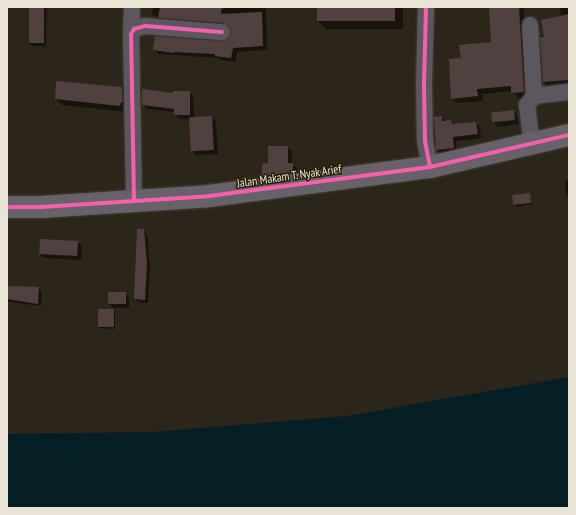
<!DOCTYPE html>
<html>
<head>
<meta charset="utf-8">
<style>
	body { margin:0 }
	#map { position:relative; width:576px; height:515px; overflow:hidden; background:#2c261a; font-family:"PT Sans Narrow",sans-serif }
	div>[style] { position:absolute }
	.water>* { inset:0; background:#061e25 }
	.shadow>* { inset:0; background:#0007 }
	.building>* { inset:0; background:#50403f; transform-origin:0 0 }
	.roads { filter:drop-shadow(0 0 1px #454036) drop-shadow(0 0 1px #454036) }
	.street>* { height:16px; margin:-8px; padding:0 8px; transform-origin:8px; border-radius:8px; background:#5c575e }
	.secondary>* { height:22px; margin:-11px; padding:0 11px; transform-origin:11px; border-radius:11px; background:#67626a }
	.cycleway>* { height:4px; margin:-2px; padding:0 2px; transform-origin:2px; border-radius:2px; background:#f560ab }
	span { translate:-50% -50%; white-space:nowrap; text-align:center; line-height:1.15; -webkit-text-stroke:3px #292009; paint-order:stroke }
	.street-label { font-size:12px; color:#eae4d6 }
	.frame { position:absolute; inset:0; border:8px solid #eae4d6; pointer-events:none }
</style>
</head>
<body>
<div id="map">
	<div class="water">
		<i style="clip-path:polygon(569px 377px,569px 508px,7px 508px,7px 434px,152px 432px,347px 416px)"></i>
	</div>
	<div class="shadow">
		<i style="clip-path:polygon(30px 7px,47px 7px,46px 46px,33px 46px,29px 43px)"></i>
		<i style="clip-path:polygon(153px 7px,224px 9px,224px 7px,266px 7px,267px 50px,237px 52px,236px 62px,221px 60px,218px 58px,159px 54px,154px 50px,222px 42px,230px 38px,233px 32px,228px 27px,164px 22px,152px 14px)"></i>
		<i style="clip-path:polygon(318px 7px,403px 7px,403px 29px,326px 29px,318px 21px)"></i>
		<i style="clip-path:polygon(490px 7px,522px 7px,524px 8px,529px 97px,518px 98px,512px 91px,482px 94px,483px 101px,457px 103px,452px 98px,462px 58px,492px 43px)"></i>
		<i style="clip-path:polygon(560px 7px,569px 7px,569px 86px,549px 88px,544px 82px,541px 38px,546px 38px,561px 17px)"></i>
		<i style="clip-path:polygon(122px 88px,128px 95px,126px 112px,62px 105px,56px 99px)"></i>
		<i style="clip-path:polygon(189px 92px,193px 96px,194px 118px,212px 117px,216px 121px,218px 154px,196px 155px,192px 151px,191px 119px,179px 119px,175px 115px,175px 112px,147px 109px,143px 104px,175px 94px)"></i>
		<i style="clip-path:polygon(513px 111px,517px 115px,519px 124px,498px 127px,494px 123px)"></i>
		<i style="clip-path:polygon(441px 117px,446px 121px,451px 121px,455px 125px,476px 123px,480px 127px,481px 138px,456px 141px,457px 152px,441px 154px,437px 150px)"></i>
		<i style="clip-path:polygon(287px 147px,292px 151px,292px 164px,297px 168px,297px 176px,267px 180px,263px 176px,263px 165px,269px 164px)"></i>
		<i style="clip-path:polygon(569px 180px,569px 197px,566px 194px,565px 181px)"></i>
		<i style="clip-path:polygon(529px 194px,532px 204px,517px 207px,515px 205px,514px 196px)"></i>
		<i style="clip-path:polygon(143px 230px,147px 234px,150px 267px,148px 303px,138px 302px,135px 299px)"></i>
		<i style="clip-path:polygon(78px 242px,82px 246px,81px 260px,44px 258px,40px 254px)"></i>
		<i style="clip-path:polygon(7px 287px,38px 288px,42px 292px,41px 306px,9px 302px,7px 299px)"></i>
		<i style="clip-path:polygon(125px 293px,129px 297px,129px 308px,113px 308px,109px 304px)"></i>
		<i style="clip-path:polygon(113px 310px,115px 312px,115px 329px,100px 328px,98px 327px)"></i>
	</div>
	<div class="building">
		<i style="left:29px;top:7px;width:15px;height:36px"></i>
		<i style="clip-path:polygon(160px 7px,222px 7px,221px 14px,262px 12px,263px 46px,233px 48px,231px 58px,215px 56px,215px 54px,174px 52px,174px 53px,153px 50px,155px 36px,221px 41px,226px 40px,231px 33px,230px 28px,223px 23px,158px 18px)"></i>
		<i style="left:317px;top:7px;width:78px;height:14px"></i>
		<i style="clip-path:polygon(489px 7px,519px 7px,524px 92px,511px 93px,511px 86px,477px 89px,478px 96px,451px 99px,449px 59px,461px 58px,459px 45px,491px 42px)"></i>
		<i style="clip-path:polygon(569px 14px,569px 80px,543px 82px,540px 37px,544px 37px,541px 20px)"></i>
		<i style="clip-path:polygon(56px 81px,122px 87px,123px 102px,121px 102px,120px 106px,55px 99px)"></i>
		<i style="clip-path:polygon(142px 89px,173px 93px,173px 91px,190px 91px,190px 115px,174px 115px,174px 109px,142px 105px)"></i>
		<i style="left:514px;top:110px;width:10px;height:23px;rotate:84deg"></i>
		<i style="left:212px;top:116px;width:34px;height:23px;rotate:87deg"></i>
		<i style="clip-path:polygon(442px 116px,442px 121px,451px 120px,452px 124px,476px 122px,478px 134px,453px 137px,454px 148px,436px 150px,434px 117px)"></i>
		<i style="clip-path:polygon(268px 146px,288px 146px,288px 163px,293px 163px,293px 172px,262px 176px,262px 164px,268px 163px)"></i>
		<i style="left:530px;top:193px;width:10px;height:18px;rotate:84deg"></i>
		<i style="clip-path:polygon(137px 229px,144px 229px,147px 263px,145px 300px,134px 299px)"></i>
		<i style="left:40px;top:239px;width:38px;height:15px;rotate:3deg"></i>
		<i style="clip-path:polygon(7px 286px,39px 287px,38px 304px,7px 299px)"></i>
		<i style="left:108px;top:292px;width:18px;height:12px"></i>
		<i style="left:98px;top:309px;width:16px;height:18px"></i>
	</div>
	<div class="roads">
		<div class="street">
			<i style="left:426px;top:7px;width:78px;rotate:91.5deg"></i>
			<i style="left:424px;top:85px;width:56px;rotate:89deg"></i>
			<i style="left:425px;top:141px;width:26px;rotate:79deg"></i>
			<i style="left:530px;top:25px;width:71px;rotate:86.8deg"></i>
			<i style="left:534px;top:96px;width:11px;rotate:128deg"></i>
			<i style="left:527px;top:105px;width:39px;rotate:83deg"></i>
			<i style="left:131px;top:34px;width:27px;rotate:-88deg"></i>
			<i style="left:534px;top:96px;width:35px;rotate:-7deg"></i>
			<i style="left:134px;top:201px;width:167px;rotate:-91deg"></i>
			<i style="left:131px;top:34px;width:6px;rotate:-59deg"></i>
			<i style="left:134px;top:29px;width:11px;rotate:-15deg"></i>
			<i style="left:145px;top:26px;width:77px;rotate:4.5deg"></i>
		</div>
		<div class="secondary">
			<i style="left:7px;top:207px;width:34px"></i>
			<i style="left:41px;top:207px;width:168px;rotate:-3.7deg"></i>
			<i style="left:209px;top:196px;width:223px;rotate:-7.5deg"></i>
			<i style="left:430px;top:167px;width:143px;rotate:-13deg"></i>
		</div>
	</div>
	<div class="cycleway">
		<i style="left:426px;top:7px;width:78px;rotate:91.5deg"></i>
		<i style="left:424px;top:85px;width:56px;rotate:89deg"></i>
		<i style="left:425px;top:141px;width:26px;rotate:79deg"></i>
		<i style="left:134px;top:201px;width:167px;rotate:-91deg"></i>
		<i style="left:131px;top:34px;width:6px;rotate:-59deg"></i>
		<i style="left:134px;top:29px;width:11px;rotate:-15deg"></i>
		<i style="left:145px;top:26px;width:77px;rotate:4.5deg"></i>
		<i style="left:7px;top:207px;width:34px"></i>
		<i style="left:41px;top:207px;width:168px;rotate:-3.7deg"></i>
		<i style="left:209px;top:196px;width:223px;rotate:-7.5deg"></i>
		<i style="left:430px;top:167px;width:143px;rotate:-13deg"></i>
	</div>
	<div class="street-label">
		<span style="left:289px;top:176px;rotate:-8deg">Jalan Makam T. Nyak Arief</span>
	</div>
	<div class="frame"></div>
</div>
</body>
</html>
